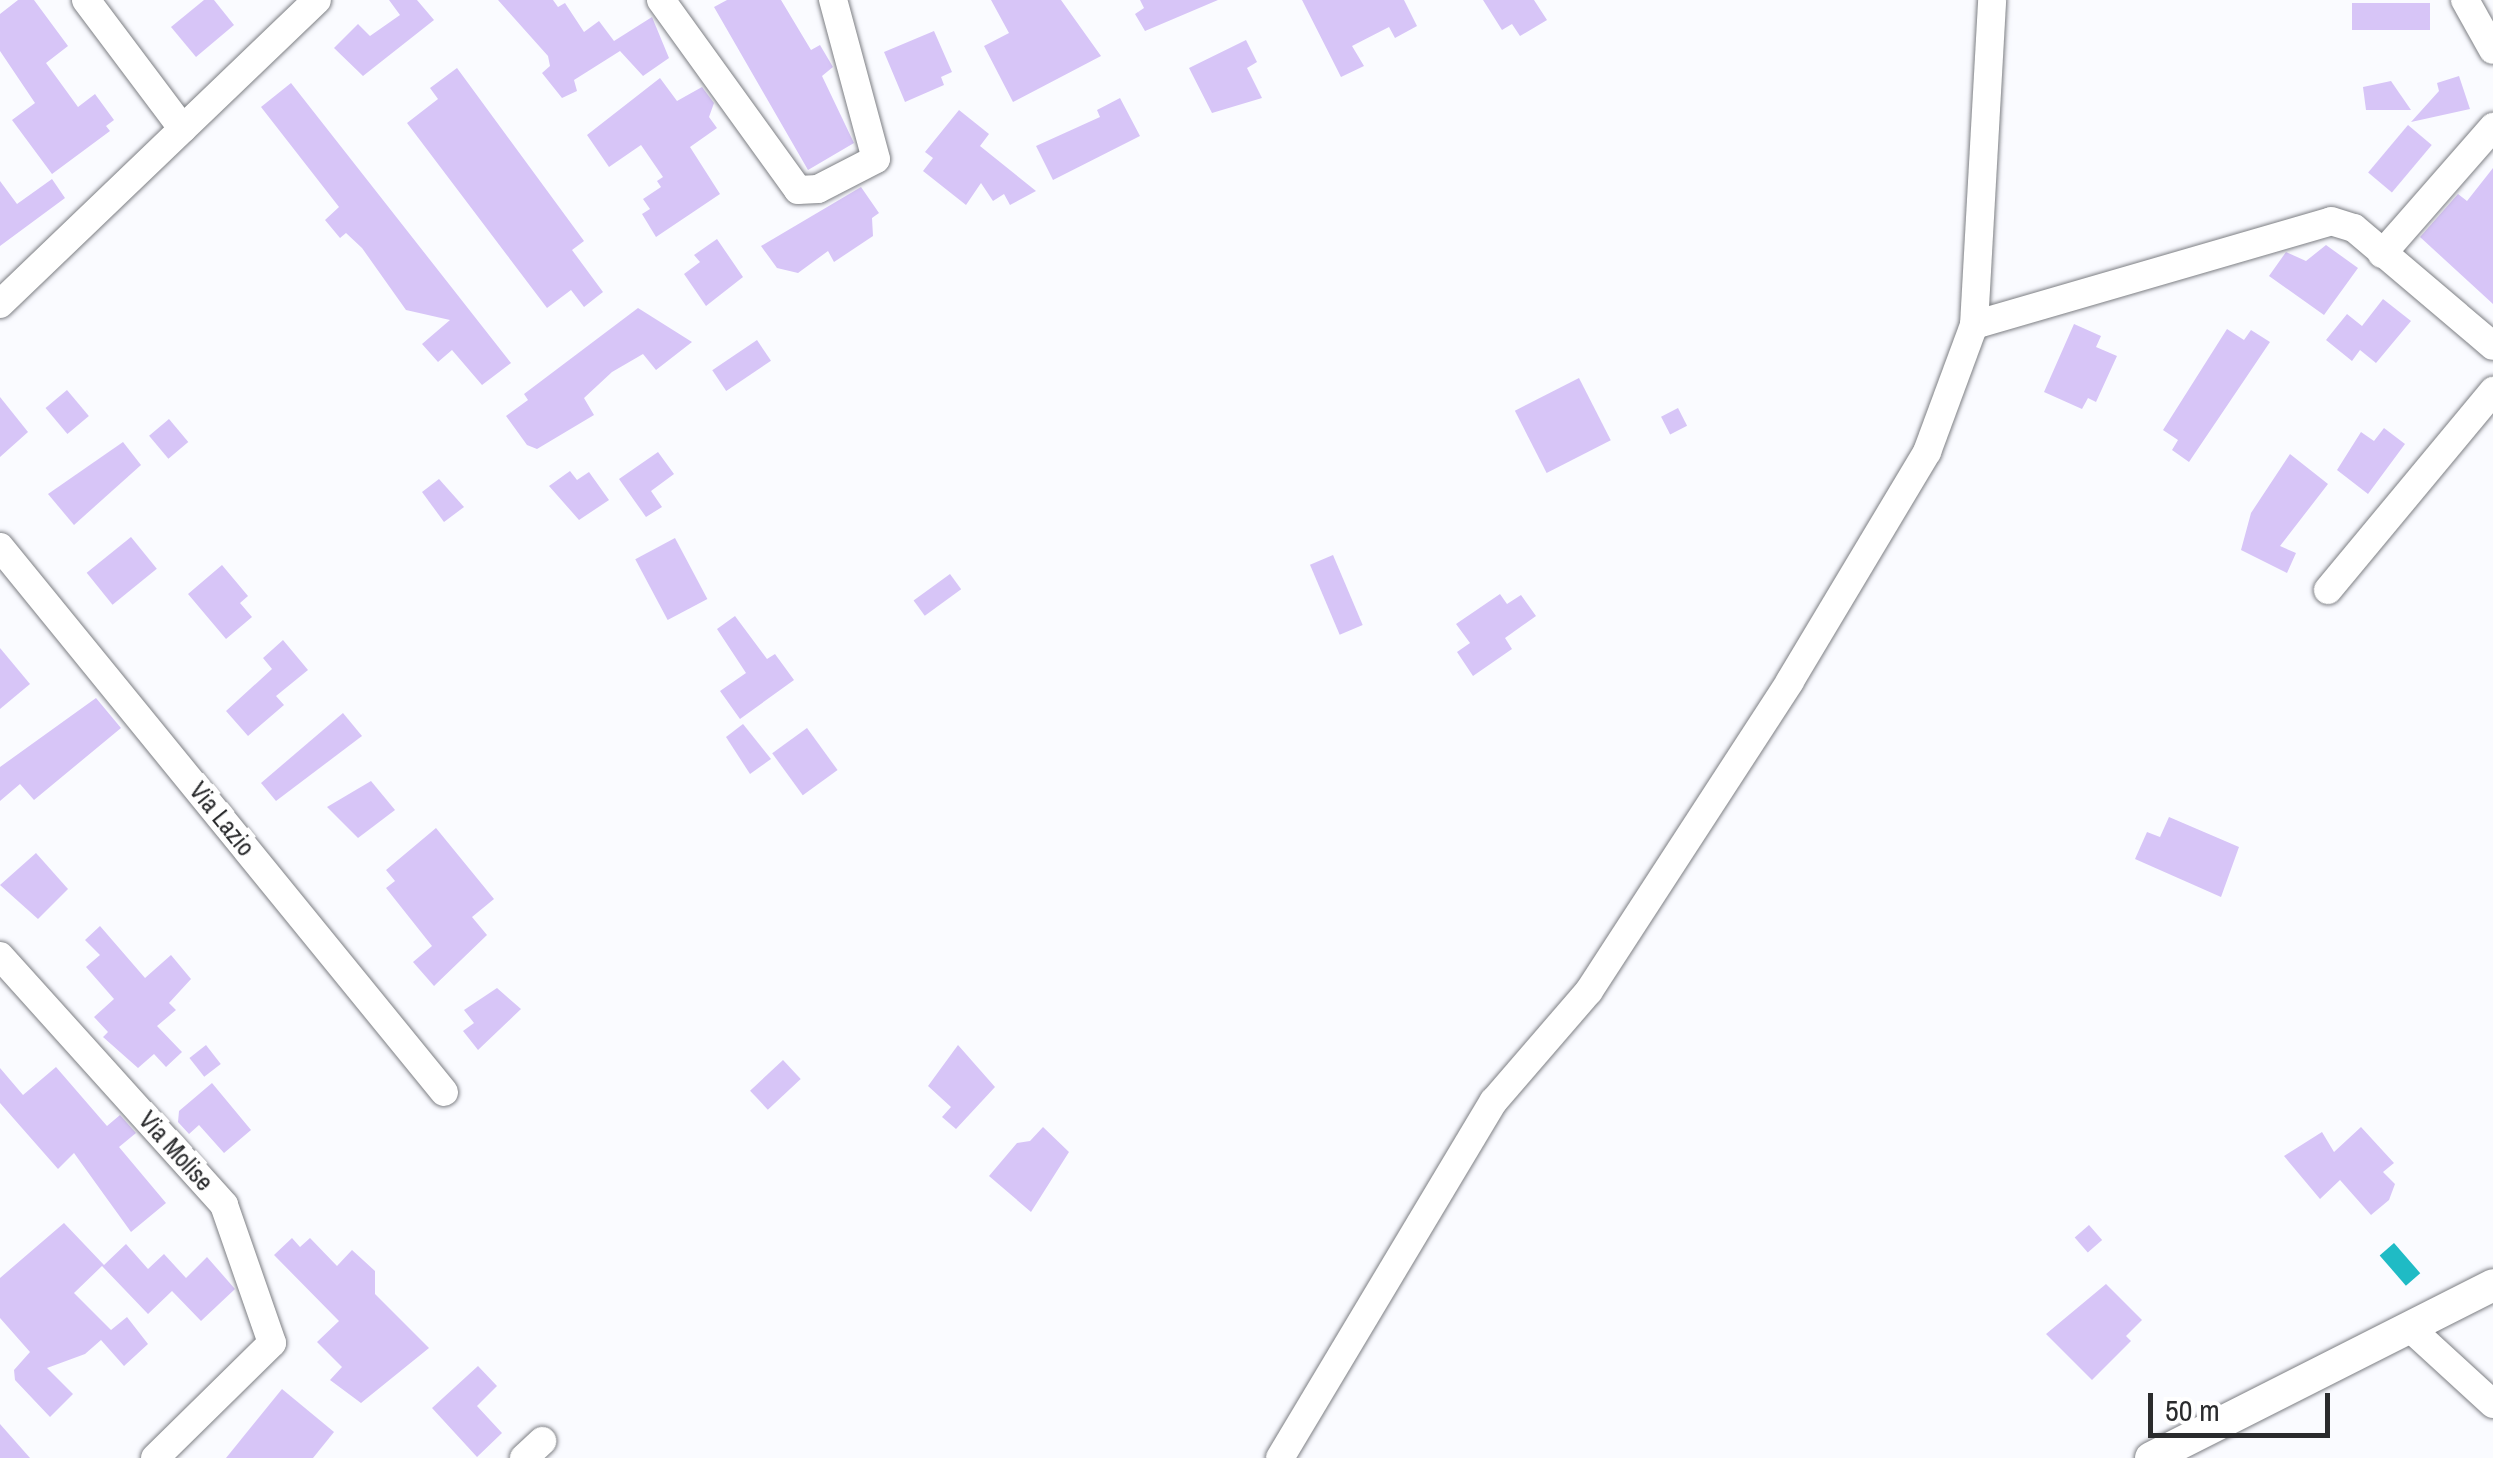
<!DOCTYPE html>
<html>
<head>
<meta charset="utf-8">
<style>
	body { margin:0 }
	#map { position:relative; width:2493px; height:1458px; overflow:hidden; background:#fafbff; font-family:"Archivo Narrow",sans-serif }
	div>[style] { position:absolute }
	.water>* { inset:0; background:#1fbbc5; transform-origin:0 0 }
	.building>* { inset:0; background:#d7c5f7; transform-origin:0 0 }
	.roads { filter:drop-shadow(0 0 2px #7d7f84) drop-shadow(0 0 2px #7d7f84) }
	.minor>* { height:28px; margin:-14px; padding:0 14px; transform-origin:14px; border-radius:14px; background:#fff }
	.tertiary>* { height:32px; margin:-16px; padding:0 16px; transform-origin:16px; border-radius:16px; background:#fff }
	span { translate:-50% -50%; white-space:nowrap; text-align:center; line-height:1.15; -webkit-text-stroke:10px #fff; paint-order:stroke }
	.street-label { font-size:25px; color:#2a2b2d }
	.scale { position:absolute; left:2148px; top:1393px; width:182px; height:45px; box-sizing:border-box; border:5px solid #2a2b2d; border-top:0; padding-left:12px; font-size:30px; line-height:35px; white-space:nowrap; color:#2a2b2d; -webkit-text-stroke:8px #fff; paint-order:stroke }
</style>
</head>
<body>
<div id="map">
	<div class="water">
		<i style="left:2394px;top:1243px;width:40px;height:19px;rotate:49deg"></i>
	</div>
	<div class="building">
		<i style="clip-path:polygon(18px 0,34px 0,68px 46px,46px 63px,78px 107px,95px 94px,114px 120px,106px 126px,110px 131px,52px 174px,12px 120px,35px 103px,0 51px,0 14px)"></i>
		<i style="clip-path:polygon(204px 0,214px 0,234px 25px,196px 57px,171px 27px)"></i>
		<i style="clip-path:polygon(389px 0,417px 0,434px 20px,363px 76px,334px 48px,358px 24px,370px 36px,400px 15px)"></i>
		<i style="clip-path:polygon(498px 0,553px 0,558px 7px,565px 3px,584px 32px,599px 21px,614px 41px,652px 17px,669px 58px,643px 76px,620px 51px,574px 80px,577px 91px,562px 98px,542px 73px,550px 66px,548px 56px)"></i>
		<i style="clip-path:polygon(727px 0,781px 0,811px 50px,820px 45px,833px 67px,822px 76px,854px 143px,808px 170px,714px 7px)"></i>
		<i style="clip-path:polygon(991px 0,1061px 0,1101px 56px,1013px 102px,984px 46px,1009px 33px)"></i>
		<i style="clip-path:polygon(1140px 0,1218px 0,1145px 31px,1135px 14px,1144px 8px)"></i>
		<i style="clip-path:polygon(1302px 0,1404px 0,1417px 26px,1395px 38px,1389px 27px,1352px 46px,1364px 66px,1341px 77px)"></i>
		<i style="clip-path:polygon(1483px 0,1534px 0,1547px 20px,1520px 36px,1512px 24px,1502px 30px)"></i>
		<i style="left:2430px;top:3px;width:27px;height:78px;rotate:90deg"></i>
		<i style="clip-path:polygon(934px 31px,952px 72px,941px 77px,944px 85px,905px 102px,884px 52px)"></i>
		<i style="clip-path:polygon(1246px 40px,1257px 62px,1247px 68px,1262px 98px,1212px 113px,1189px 68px)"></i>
		<i style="clip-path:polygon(457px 68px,584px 241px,572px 250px,603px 292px,584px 307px,571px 290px,547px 308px,407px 123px,438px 99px,430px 88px)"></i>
		<i style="clip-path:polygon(2459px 76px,2470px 109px,2411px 122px,2439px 91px,2437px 83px)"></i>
		<i style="clip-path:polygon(660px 78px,677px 101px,702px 87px,714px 103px,709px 117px,717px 128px,690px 147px,720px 194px,656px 237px,642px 214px,650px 209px,643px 199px,661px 187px,657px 181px,663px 177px,641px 145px,609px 167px,587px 135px)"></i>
		<i style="clip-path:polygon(2391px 81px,2411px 110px,2366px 110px,2363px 87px)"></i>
		<i style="clip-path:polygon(291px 83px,511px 363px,482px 385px,452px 350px,438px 362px,422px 344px,450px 320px,406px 310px,362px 248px,346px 233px,340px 238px,325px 220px,339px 207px,261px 107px)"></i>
		<i style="clip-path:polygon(1120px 98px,1140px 136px,1053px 180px,1036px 146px,1100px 117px,1097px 110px)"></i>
		<i style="clip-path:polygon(959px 110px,989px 134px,980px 146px,1036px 191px,1010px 205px,1004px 194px,993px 201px,981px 183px,966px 205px,923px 171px,933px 158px,925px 152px)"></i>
		<i style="left:2408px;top:125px;width:31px;height:62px;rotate:40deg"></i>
		<i style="clip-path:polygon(2493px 168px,2493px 304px,2420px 237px,2458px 194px,2467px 201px)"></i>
		<i style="clip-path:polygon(52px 179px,65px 198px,0 246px,0 181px,17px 204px)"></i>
		<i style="clip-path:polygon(861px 187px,879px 213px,872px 218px,873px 236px,834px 262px,828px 251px,798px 273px,777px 268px,761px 246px)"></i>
		<i style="clip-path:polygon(717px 239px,743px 277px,706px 306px,684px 274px,700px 262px,694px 255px)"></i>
		<i style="clip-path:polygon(2326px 245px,2358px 268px,2324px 315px,2269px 276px,2286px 252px,2306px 261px)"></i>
		<i style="clip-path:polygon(2383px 299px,2411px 321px,2376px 363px,2360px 350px,2352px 361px,2326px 340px,2347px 314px,2362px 326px)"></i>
		<i style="clip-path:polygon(638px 308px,692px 342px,656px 370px,643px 354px,612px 372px,584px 398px,594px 415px,537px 449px,527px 445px,506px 416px,528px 400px,524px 394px)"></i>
		<i style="clip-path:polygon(2074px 324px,2101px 336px,2096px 347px,2117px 356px,2096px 402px,2088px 398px,2082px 409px,2044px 392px)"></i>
		<i style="clip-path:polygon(2227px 329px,2244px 340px,2251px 330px,2270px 342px,2189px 462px,2172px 450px,2178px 440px,2163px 430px)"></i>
		<i style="left:757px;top:340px;width:25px;height:54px;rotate:56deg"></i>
		<i style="left:1579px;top:378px;width:70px;height:72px;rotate:63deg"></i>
		<i style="left:67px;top:390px;width:34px;height:28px;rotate:50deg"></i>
		<i style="clip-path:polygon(0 397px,28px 432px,0 457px)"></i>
		<i style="left:1678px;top:408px;width:20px;height:19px;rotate:63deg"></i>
		<i style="left:169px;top:419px;width:30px;height:26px;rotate:50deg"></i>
		<i style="clip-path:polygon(2384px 428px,2405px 444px,2368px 494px,2337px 470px,2361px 432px,2374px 441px)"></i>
		<i style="clip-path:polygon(123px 442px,141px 465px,74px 525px,48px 494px)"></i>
		<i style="clip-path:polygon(658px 452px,674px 474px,651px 491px,662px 507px,646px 517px,619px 479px)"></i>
		<i style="clip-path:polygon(2290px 454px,2328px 484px,2280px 546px,2296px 553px,2287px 573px,2241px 550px,2251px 513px)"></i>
		<i style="clip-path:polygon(570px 471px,577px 480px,589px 472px,609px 500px,579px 520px,549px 486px)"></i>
		<i style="clip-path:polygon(439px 479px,464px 507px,444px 522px,422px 492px)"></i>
		<i style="left:131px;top:537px;width:41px;height:57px;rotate:51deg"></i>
		<i style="left:675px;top:538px;width:69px;height:45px;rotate:62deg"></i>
		<i style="left:1333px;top:555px;width:76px;height:25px;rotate:67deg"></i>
		<i style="clip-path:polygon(222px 565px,248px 596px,240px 603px,252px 617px,226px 639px,188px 594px)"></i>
		<i style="left:950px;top:574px;width:19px;height:45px;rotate:54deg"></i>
		<i style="clip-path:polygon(1500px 594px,1507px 604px,1521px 595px,1536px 616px,1505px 638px,1512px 649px,1473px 676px,1457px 652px,1470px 643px,1456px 624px)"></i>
		<i style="clip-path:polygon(735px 616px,767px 659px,775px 654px,794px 680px,740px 719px,720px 691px,746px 673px,717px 629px)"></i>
		<i style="clip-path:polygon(283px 640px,308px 670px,276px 696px,284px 705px,248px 736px,226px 711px,272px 669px,263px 658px)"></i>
		<i style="clip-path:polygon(0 648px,30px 684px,0 709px)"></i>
		<i style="clip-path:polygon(96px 698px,121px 728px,34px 800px,20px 784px,0 801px,0 767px)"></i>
		<i style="clip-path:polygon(343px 713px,362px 736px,276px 801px,261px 783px)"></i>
		<i style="clip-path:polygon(743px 724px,771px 759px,750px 774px,726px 737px)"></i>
		<i style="left:807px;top:728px;width:52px;height:43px;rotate:54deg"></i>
		<i style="clip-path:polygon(371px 781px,395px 810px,358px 838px,327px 807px)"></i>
		<i style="clip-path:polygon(2169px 817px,2239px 847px,2221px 897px,2135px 859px,2147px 832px,2160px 837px)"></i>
		<i style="clip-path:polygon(436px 828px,494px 899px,472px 917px,487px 935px,434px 986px,413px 962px,432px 946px,386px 888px,395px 881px,386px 870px)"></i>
		<i style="clip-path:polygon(36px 853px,68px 889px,38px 919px,0 885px)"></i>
		<i style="clip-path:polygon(100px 926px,145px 978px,171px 955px,191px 979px,169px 1003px,176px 1010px,157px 1026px,182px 1052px,166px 1067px,154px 1054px,138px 1068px,103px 1037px,108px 1032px,94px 1017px,114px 999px,86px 967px,100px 955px,85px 940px)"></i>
		<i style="clip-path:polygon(497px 988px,521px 1009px,478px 1050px,463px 1031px,474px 1023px,464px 1010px)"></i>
		<i style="left:206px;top:1045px;width:24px;height:21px;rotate:52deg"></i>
		<i style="clip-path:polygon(958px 1045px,995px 1087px,956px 1129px,942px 1117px,951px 1107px,928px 1086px)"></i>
		<i style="left:783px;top:1060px;width:26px;height:45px;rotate:47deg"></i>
		<i style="clip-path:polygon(56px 1067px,107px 1126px,120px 1115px,136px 1133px,119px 1147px,166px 1203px,131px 1232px,74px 1153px,58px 1169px,0 1103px,0 1068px,23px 1095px)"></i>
		<i style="clip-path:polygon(212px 1083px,251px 1130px,224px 1153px,199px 1125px,189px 1134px,178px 1122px,179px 1111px)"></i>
		<i style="clip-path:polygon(1043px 1127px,1069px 1152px,1031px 1212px,989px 1176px,1017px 1143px,1030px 1141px)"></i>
		<i style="clip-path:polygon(2361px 1127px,2394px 1163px,2383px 1172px,2395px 1184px,2389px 1200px,2371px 1215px,2340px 1180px,2320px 1199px,2284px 1156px,2322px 1132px,2334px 1152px)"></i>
		<i style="clip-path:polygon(64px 1223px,104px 1265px,126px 1244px,148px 1269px,164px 1254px,186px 1278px,207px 1257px,235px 1289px,201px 1321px,172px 1291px,148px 1314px,102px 1266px,74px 1293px,111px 1330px,127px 1317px,148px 1344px,124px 1366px,101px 1340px,85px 1354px,47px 1368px,73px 1394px,50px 1417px,15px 1380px,14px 1370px,30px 1352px,0 1318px,0 1278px)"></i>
		<i style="left:2089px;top:1225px;width:20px;height:19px;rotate:49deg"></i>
		<i style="clip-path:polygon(292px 1238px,300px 1247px,310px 1238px,337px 1266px,352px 1250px,375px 1271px,375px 1294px,429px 1348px,361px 1403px,330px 1380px,342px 1367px,317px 1342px,339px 1321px,274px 1255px)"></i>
		<i style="clip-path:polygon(2106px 1284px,2142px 1320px,2126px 1336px,2131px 1341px,2092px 1380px,2046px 1334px)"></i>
		<i style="clip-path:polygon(478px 1366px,497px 1386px,477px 1406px,502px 1433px,477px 1457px,432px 1408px)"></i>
		<i style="clip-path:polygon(282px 1389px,334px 1432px,313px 1458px,226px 1458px)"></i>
		<i style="clip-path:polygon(0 1424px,30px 1458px,0 1458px)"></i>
	</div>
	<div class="roads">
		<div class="minor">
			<i style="left:86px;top:0;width:161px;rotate:53.1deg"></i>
			<i style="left:661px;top:0;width:234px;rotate:54.2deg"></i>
			<i style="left:798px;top:190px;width:20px;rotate:-3deg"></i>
			<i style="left:818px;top:189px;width:65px;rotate:-27.3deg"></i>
			<i style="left:876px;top:159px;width:165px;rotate:-105.1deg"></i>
			<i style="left:2465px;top:0;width:57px;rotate:60.8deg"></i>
			<i style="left:2382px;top:254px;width:169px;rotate:-48.8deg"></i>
			<i style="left:0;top:304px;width:439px;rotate:-43.8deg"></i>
			<i style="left:1974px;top:325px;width:372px;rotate:-16.2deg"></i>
			<i style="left:2331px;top:221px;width:24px;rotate:17deg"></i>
			<i style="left:2354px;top:228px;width:182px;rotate:40.3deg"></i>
			<i style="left:0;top:547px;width:703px;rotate:50.83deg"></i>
			<i style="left:2328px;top:590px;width:259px;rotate:-50.3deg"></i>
			<i style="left:0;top:956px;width:335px;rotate:48deg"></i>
			<i style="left:224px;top:1205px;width:146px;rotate:70.8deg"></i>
			<i style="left:272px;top:1343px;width:164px;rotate:135.5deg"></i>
			<i style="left:2409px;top:1327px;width:114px;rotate:42.5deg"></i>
			<i style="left:524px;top:1458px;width:25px;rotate:-43deg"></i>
			<i style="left:1280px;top:1458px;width:416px;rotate:-59.1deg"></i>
			<i style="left:1494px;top:1101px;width:145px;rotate:-49.2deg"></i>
			<i style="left:1589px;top:991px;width:369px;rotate:-57deg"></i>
			<i style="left:1790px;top:681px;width:267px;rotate:-59.1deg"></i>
			<i style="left:1927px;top:452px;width:135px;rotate:-69.7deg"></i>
			<i style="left:1974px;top:325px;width:325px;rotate:-86.8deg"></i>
		</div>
		<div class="tertiary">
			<i style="left:2151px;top:1458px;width:383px;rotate:-26.8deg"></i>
		</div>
	</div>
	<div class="street-label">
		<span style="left:222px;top:819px;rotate:51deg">Via Lazio</span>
		<span style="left:176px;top:1151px;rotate:48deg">Via Molise</span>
	</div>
	<div class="scale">50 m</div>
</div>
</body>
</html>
